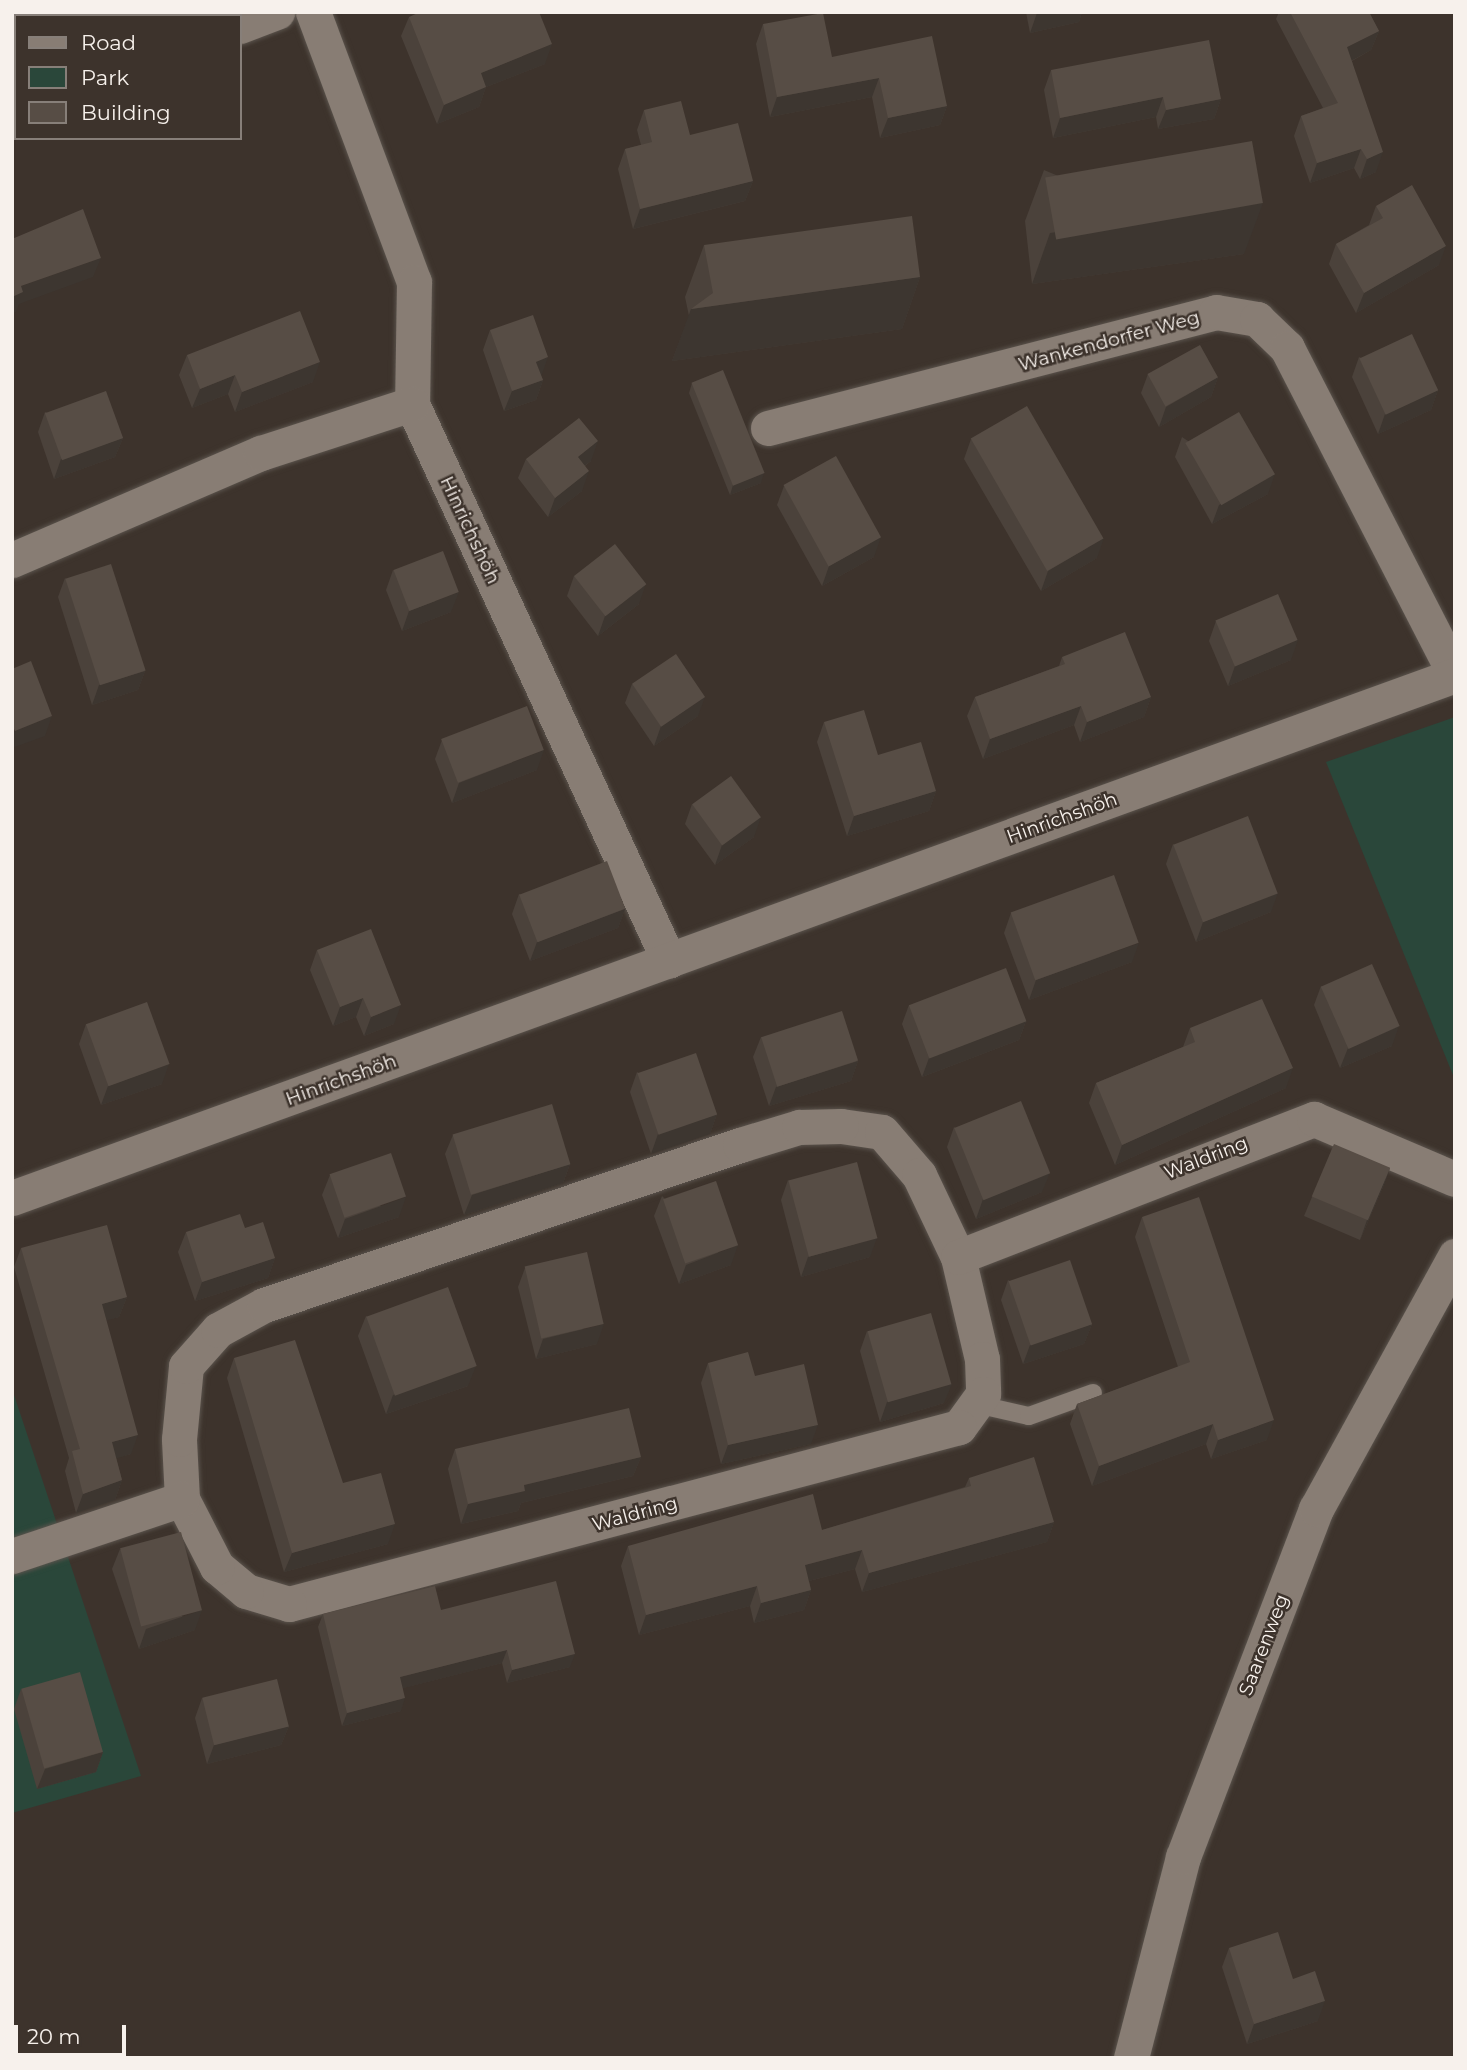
<!DOCTYPE html>
<html>
<head>
<meta charset="utf-8">
<style>
	body { margin:0 }
	#map { position:relative; width:1467px; height:2070px; overflow:hidden; background:#3d332c; font-family:Montserrat,sans-serif }
	div>[style] { position:absolute }
	.green>* { inset:0; background:#2a473a }
	.roads { filter:drop-shadow(0 0 2px #5a534c) drop-shadow(0 0 2px #5a534c) }
	.lane>* { height:18px; margin:-9px; padding:0 9px; transform-origin:9px; border-radius:9px; background:#887d74 }
	.street>* { height:35px; margin:-17.5px; padding:0 17.5px; transform-origin:17.5px; border-radius:17.5px; background:#887d74 }
	.wall>* { inset:0; background:#4b423b }
	.shaded-wall>* { inset:0; background:#3d3630 }
	.building>* { inset:0; background:#574d45; transform-origin:0 0 }
	span { translate:-50% -50%; white-space:nowrap; text-align:center; line-height:1.15; -webkit-text-stroke:5px #3d332c; paint-order:stroke }
	.street-label { font-size:19px; color:#f7f1ec }
	.frame { position:absolute; inset:0; border:14px solid #f7f1ec; pointer-events:none }
	.legend { position:absolute; left:14px; top:14px; width:228px; height:126px; box-sizing:border-box; background:#3d332c; border:2px solid #877f79; margin:0; padding:9px 12px; list-style:none; font-size:21px; color:#f7f1ec }
	.legend li { display:flex; align-items:center; gap:14px; height:35px }
	.legend b { width:35px; border:2px solid #877f79 }
	.scale { position:absolute; left:14px; top:2025px; width:112px; height:32px; box-sizing:border-box; border:4px solid #f7f1ec; border-top:0; padding-left:9px; font-size:21px; line-height:24px; white-space:nowrap; color:#f7f1ec; -webkit-text-stroke:5px #3d332c; paint-order:stroke }
</style>
</head>
<body>
<div id="map">
	<div class="green">
		<i style="clip-path:polygon(12px 12px,226px 12px,16px 16px,12px 92px)"></i>
		<i style="clip-path:polygon(1455px 717px,1455px 1080px,1326px 762px)"></i>
		<i style="clip-path:polygon(12px 1389px,141px 1776px,12px 1813px)"></i>
	</div>
	<div class="roads">
		<div class="lane">
			<i style="left:976px;top:1404px;width:54px;rotate:12.8deg"></i>
			<i style="left:1029px;top:1416px;width:68px;rotate:-19.8deg"></i>
		</div>
		<div class="street">
			<i style="left:313px;top:12px;width:288px;rotate:69.5deg"></i>
			<i style="left:414px;top:282px;width:122px;rotate:90.9deg"></i>
			<i style="left:412px;top:404px;width:613px;rotate:65.23deg"></i>
			<i style="left:240px;top:26px;width:40px;rotate:-21deg"></i>
			<i style="left:12px;top:109px;width:4px;rotate:-14deg"></i>
			<i style="left:768px;top:428px;width:463px;rotate:-14.5deg"></i>
			<i style="left:1216px;top:312px;width:42px;rotate:9.7deg"></i>
			<i style="left:1257px;top:319px;width:42px;rotate:44deg"></i>
			<i style="left:1287px;top:348px;width:368px;rotate:62.8deg"></i>
			<i style="left:12px;top:560px;width:271px;rotate:-23.3deg"></i>
			<i style="left:261px;top:453px;width:159px;rotate:-18deg"></i>
			<i style="left:841px;top:1126px;width:41px;rotate:8.3deg"></i>
			<i style="left:882px;top:1132px;width:57px;rotate:49.3deg"></i>
			<i style="left:919px;top:1175px;width:91px;rotate:64.6deg"></i>
			<i style="left:958px;top:1257px;width:105px;rotate:76.8deg"></i>
			<i style="left:982px;top:1359px;width:35px;rotate:88deg"></i>
			<i style="left:983px;top:1394px;width:41px;rotate:126deg"></i>
			<i style="left:959px;top:1427px;width:693px;rotate:165.2deg"></i>
			<i style="left:289px;top:1604px;width:45px;rotate:-163.2deg"></i>
			<i style="left:246px;top:1591px;width:38px;rotate:-140deg"></i>
			<i style="left:217px;top:1567px;width:76px;rotate:-117.2deg"></i>
			<i style="left:182px;top:1499px;width:60px;rotate:-92.9deg"></i>
			<i style="left:179px;top:1439px;width:73px;rotate:-84.5deg"></i>
			<i style="left:186px;top:1366px;width:48px;rotate:-48.4deg"></i>
			<i style="left:218px;top:1330px;width:52px;rotate:-28.5deg"></i>
			<i style="left:264px;top:1305px;width:502px;rotate:-18.58deg"></i>
			<i style="left:740px;top:1145px;width:62px;rotate:-17deg"></i>
			<i style="left:799px;top:1127px;width:42px;rotate:-1.4deg"></i>
			<i style="left:12px;top:1198px;width:1535px;rotate:-19.92deg"></i>
			<i style="left:958px;top:1257px;width:382px;rotate:-21.2deg"></i>
			<i style="left:1314px;top:1119px;width:153px;rotate:23.1deg"></i>
			<i style="left:12px;top:1556px;width:179px;rotate:-18.5deg"></i>
			<i style="left:1131px;top:2058px;width:208px;rotate:-75.5deg"></i>
			<i style="left:1183px;top:1857px;width:373px;rotate:-69.1deg"></i>
			<i style="left:1316px;top:1509px;width:289px;rotate:-61.2deg"></i>
		</div>
	</div>
	<div class="wall">
		<i style="clip-path:polygon(1026px 12px,1082px 12px,1079px 22px,1030px 33px)"></i>
		<i style="clip-path:polygon(1279px 12px,1369px 12px,1379px 31px,1371px 50px,1352px 61px,1376px 172px,1360px 179px,1354px 168px,1310px 183px,1294px 136px,1301px 116px,1323px 108px,1276px 19px)"></i>
		<i style="clip-path:polygon(409px 17px,545px 64px,486px 87px,479px 107px,437px 124px,401px 36px)"></i>
		<i style="clip-path:polygon(763px 24px,832px 57px,947px 106px,940px 125px,880px 138px,872px 97px,770px 117px,756px 44px)"></i>
		<i style="clip-path:polygon(1051px 70px,1221px 99px,1214px 119px,1158px 129px,1156px 117px,1053px 138px,1044px 90px)"></i>
		<i style="clip-path:polygon(644px 110px,753px 181px,745px 201px,633px 229px,618px 169px,625px 149px,641px 145px,637px 130px)"></i>
		<i style="clip-path:polygon(1044px 170px,1244px 254px,1032px 284px,1025px 221px)"></i>
		<i style="clip-path:polygon(1376px 206px,1439px 265px,1356px 313px,1329px 264px,1336px 244px,1369px 225px)"></i>
		<i style="clip-path:polygon(704px 245px,920px 277px,902px 329px,672px 361px,689px 316px,685px 297px)"></i>
		<i style="clip-path:polygon(490px 330px,541px 376px,543px 380px,536px 400px,504px 411px,483px 350px)"></i>
		<i style="clip-path:polygon(187px 355px,313px 382px,235px 412px,228px 394px,192px 408px,179px 375px)"></i>
		<i style="clip-path:polygon(1359px 357px,1438px 390px,1431px 410px,1378px 434px,1352px 377px)"></i>
		<i style="clip-path:polygon(1148px 374px,1218px 377px,1211px 397px,1159px 427px,1141px 393px)"></i>
		<i style="clip-path:polygon(692px 383px,761px 483px,730px 495px,689px 393px)"></i>
		<i style="clip-path:polygon(45px 412px,123px 438px,115px 457px,54px 479px,38px 432px)"></i>
		<i style="clip-path:polygon(1182px 437px,1268px 494px,1212px 524px,1175px 457px)"></i>
		<i style="clip-path:polygon(971px 439px,1097px 558px,1041px 591px,964px 459px)"></i>
		<i style="clip-path:polygon(526px 459px,591px 461px,585px 466px,582px 491px,548px 517px,518px 478px)"></i>
		<i style="clip-path:polygon(784px 486px,874px 557px,822px 586px,777px 505px)"></i>
		<i style="clip-path:polygon(393px 570px,451px 612px,402px 631px,386px 590px)"></i>
		<i style="clip-path:polygon(574px 576px,639px 604px,598px 636px,567px 596px)"></i>
		<i style="clip-path:polygon(65px 578px,145px 671px,138px 690px,92px 705px,58px 597px)"></i>
		<i style="clip-path:polygon(1216px 621px,1291px 660px,1228px 686px,1209px 641px)"></i>
		<i style="clip-path:polygon(1062px 657px,1151px 697px,1144px 717px,1080px 742px,1074px 725px,983px 759px,967px 716px,975px 697px,1059px 666px)"></i>
		<i style="clip-path:polygon(632px 684px,698px 716px,654px 746px,625px 703px)"></i>
		<i style="clip-path:polygon(824px 722px,936px 791px,929px 811px,847px 836px,817px 742px)"></i>
		<i style="clip-path:polygon(442px 740px,537px 770px,452px 803px,435px 759px)"></i>
		<i style="clip-path:polygon(692px 804px,754px 837px,715px 865px,685px 824px)"></i>
		<i style="clip-path:polygon(1173px 844px,1271px 912px,1196px 942px,1166px 864px)"></i>
		<i style="clip-path:polygon(519px 894px,625px 909px,618px 928px,530px 961px,512px 914px)"></i>
		<i style="clip-path:polygon(1011px 913px,1132px 962px,1029px 1000px,1004px 933px)"></i>
		<i style="clip-path:polygon(317px 950px,394px 1024px,364px 1036px,356px 1017px,333px 1026px,310px 970px)"></i>
		<i style="clip-path:polygon(1321px 986px,1392px 1046px,1340px 1068px,1314px 1005px)"></i>
		<i style="clip-path:polygon(909px 1005px,1026px 1021px,1019px 1040px,922px 1077px,902px 1024px)"></i>
		<i style="clip-path:polygon(86px 1024px,162px 1084px,101px 1105px,79px 1044px)"></i>
		<i style="clip-path:polygon(1190px 1028px,1286px 1088px,1115px 1165px,1089px 1103px,1096px 1083px,1183px 1047px)"></i>
		<i style="clip-path:polygon(761px 1037px,858px 1061px,851px 1081px,769px 1106px,753px 1057px)"></i>
		<i style="clip-path:polygon(637px 1072px,717px 1114px,710px 1134px,651px 1154px,630px 1092px)"></i>
		<i style="clip-path:polygon(954px 1127px,1042px 1192px,976px 1219px,947px 1147px)"></i>
		<i style="clip-path:polygon(453px 1135px,570px 1164px,563px 1183px,464px 1215px,445px 1154px)"></i>
		<i style="clip-path:polygon(1390px 1168px,1383px 1187px,1360px 1240px,1304px 1216px,1312px 1197px)"></i>
		<i style="clip-path:polygon(330px 1175px,399px 1217px,338px 1238px,322px 1195px)"></i>
		<i style="clip-path:polygon(788px 1180px,870px 1257px,801px 1277px,781px 1200px)"></i>
		<i style="clip-path:polygon(662px 1196px,731px 1265px,679px 1284px,654px 1216px)"></i>
		<i style="clip-path:polygon(1142px 1217px,1267px 1440px,1211px 1459px,1206px 1444px,1092px 1486px,1070px 1424px,1077px 1404px,1178px 1367px,1135px 1237px)"></i>
		<i style="clip-path:polygon(245px 1228px,275px 1258px,268px 1278px,195px 1301px,178px 1252px,186px 1232px)"></i>
		<i style="clip-path:polygon(21px 1248px,127px 1297px,119px 1317px,106px 1320px,131px 1454px,116px 1458px,122px 1480px,115px 1500px,76px 1513px,65px 1471px,69px 1458px,14px 1267px)"></i>
		<i style="clip-path:polygon(525px 1268px,597px 1344px,536px 1359px,518px 1287px)"></i>
		<i style="clip-path:polygon(1008px 1280px,1092px 1324px,1084px 1344px,1023px 1364px,1001px 1300px)"></i>
		<i style="clip-path:polygon(366px 1316px,468px 1386px,386px 1414px,358px 1336px)"></i>
		<i style="clip-path:polygon(867px 1331px,944px 1403px,880px 1422px,860px 1351px)"></i>
		<i style="clip-path:polygon(234px 1358px,388px 1544px,284px 1572px,227px 1378px)"></i>
		<i style="clip-path:polygon(708px 1363px,755px 1376px,811px 1444px,721px 1464px,701px 1383px)"></i>
		<i style="clip-path:polygon(455px 1449px,641px 1457px,633px 1476px,521px 1503px,518px 1511px,461px 1524px,448px 1469px)"></i>
		<i style="clip-path:polygon(969px 1478px,1054px 1522px,1047px 1542px,862px 1592px,855px 1569px,809px 1581px,811px 1590px,804px 1610px,754px 1623px,750px 1606px,639px 1635px,621px 1566px,628px 1546px,822px 1530px,965px 1487px)"></i>
		<i style="clip-path:polygon(120px 1549px,195px 1630px,139px 1649px,112px 1569px)"></i>
		<i style="clip-path:polygon(441px 1610px,570px 1667px,507px 1683px,502px 1663px,403px 1688px,401px 1711px,342px 1726px,318px 1627px,323px 1614px)"></i>
		<i style="clip-path:polygon(21px 1689px,103px 1752px,96px 1772px,37px 1789px,14px 1709px)"></i>
		<i style="clip-path:polygon(202px 1698px,289px 1726px,281px 1745px,207px 1764px,195px 1718px)"></i>
		<i style="clip-path:polygon(1229px 1948px,1318px 2021px,1247px 2044px,1222px 1967px)"></i>
	</div>
	<div class="shaded-wall">
		<i style="clip-path:polygon(1040px 12px,1082px 12px,1079px 22px,1030px 33px,1037px 13px)"></i>
		<i style="clip-path:polygon(1379px 31px,1371px 50px,1340px 67px,1347px 47px)"></i>
		<i style="clip-path:polygon(552px 44px,545px 64px,486px 87px,479px 107px,437px 124px,444px 105px,481px 73px)"></i>
		<i style="clip-path:polygon(879px 78px,872px 97px,770px 117px,777px 97px)"></i>
		<i style="clip-path:polygon(1163px 97px,1156px 117px,1053px 138px,1060px 118px)"></i>
		<i style="clip-path:polygon(1221px 99px,1214px 119px,1158px 129px,1166px 110px)"></i>
		<i style="clip-path:polygon(947px 106px,940px 125px,880px 138px,888px 118px)"></i>
		<i style="clip-path:polygon(1361px 149px,1354px 168px,1310px 183px,1317px 163px)"></i>
		<i style="clip-path:polygon(1383px 152px,1376px 172px,1360px 179px,1367px 159px)"></i>
		<i style="clip-path:polygon(753px 181px,745px 201px,633px 229px,640px 209px)"></i>
		<i style="clip-path:polygon(1263px 203px,1244px 254px,1032px 284px,1050px 233px)"></i>
		<i style="clip-path:polygon(1446px 246px,1439px 265px,1356px 313px,1364px 293px)"></i>
		<i style="clip-path:polygon(101px 258px,93px 277px,19px 304px,16px 312px,12px 313px,12px 297px,21px 286px)"></i>
		<i style="clip-path:polygon(920px 277px,902px 329px,672px 361px,691px 309px)"></i>
		<i style="clip-path:polygon(548px 357px,541px 377px,536px 362px)"></i>
		<i style="clip-path:polygon(320px 362px,313px 382px,235px 412px,242px 392px)"></i>
		<i style="clip-path:polygon(235px 375px,228px 394px,192px 408px,200px 389px)"></i>
		<i style="clip-path:polygon(1218px 377px,1211px 397px,1159px 427px,1166px 407px)"></i>
		<i style="clip-path:polygon(543px 380px,536px 400px,504px 411px,512px 391px)"></i>
		<i style="clip-path:polygon(1438px 390px,1431px 410px,1378px 434px,1385px 414px)"></i>
		<i style="clip-path:polygon(123px 438px,115px 457px,54px 479px,61px 459px)"></i>
		<i style="clip-path:polygon(598px 441px,591px 461px,571px 476px,578px 457px)"></i>
		<i style="clip-path:polygon(589px 471px,582px 491px,548px 517px,555px 498px)"></i>
		<i style="clip-path:polygon(764px 473px,761px 483px,730px 495px,733px 485px)"></i>
		<i style="clip-path:polygon(1275px 474px,1268px 494px,1212px 524px,1219px 505px)"></i>
		<i style="clip-path:polygon(881px 537px,874px 557px,822px 586px,829px 566px)"></i>
		<i style="clip-path:polygon(1104px 538px,1097px 558px,1041px 591px,1048px 571px)"></i>
		<i style="clip-path:polygon(646px 584px,639px 604px,598px 636px,605px 616px)"></i>
		<i style="clip-path:polygon(459px 592px,451px 612px,402px 631px,409px 611px)"></i>
		<i style="clip-path:polygon(1298px 640px,1291px 660px,1228px 686px,1235px 666px)"></i>
		<i style="clip-path:polygon(145px 671px,138px 690px,92px 705px,99px 685px)"></i>
		<i style="clip-path:polygon(705px 697px,698px 716px,654px 746px,661px 726px)"></i>
		<i style="clip-path:polygon(1151px 697px,1144px 717px,1080px 742px,1087px 722px)"></i>
		<i style="clip-path:polygon(1081px 706px,1074px 725px,983px 759px,990px 739px)"></i>
		<i style="clip-path:polygon(52px 716px,45px 736px,12px 748px,12px 737px,15px 731px)"></i>
		<i style="clip-path:polygon(544px 750px,537px 770px,452px 803px,459px 783px)"></i>
		<i style="clip-path:polygon(936px 791px,929px 811px,847px 836px,854px 816px)"></i>
		<i style="clip-path:polygon(761px 817px,754px 837px,715px 865px,722px 845px)"></i>
		<i style="clip-path:polygon(1278px 893px,1271px 912px,1196px 942px,1203px 922px)"></i>
		<i style="clip-path:polygon(625px 909px,618px 928px,530px 961px,537px 942px)"></i>
		<i style="clip-path:polygon(1139px 943px,1132px 962px,1029px 1000px,1036px 980px)"></i>
		<i style="clip-path:polygon(363px 998px,356px 1017px,333px 1026px,340px 1007px)"></i>
		<i style="clip-path:polygon(401px 1005px,394px 1024px,364px 1036px,371px 1017px)"></i>
		<i style="clip-path:polygon(1026px 1021px,1019px 1040px,922px 1077px,929px 1058px)"></i>
		<i style="clip-path:polygon(1399px 1026px,1392px 1046px,1340px 1068px,1348px 1048px)"></i>
		<i style="clip-path:polygon(858px 1061px,851px 1081px,769px 1106px,776px 1087px)"></i>
		<i style="clip-path:polygon(169px 1064px,162px 1084px,101px 1105px,108px 1086px)"></i>
		<i style="clip-path:polygon(1293px 1068px,1286px 1088px,1115px 1165px,1122px 1145px)"></i>
		<i style="clip-path:polygon(717px 1114px,710px 1134px,651px 1154px,658px 1134px)"></i>
		<i style="clip-path:polygon(570px 1164px,563px 1183px,464px 1215px,472px 1195px)"></i>
		<i style="clip-path:polygon(1390px 1168px,1383px 1187px,1360px 1240px,1367px 1220px)"></i>
		<i style="clip-path:polygon(1050px 1173px,1042px 1192px,976px 1219px,983px 1199px)"></i>
		<i style="clip-path:polygon(406px 1197px,399px 1217px,338px 1238px,345px 1219px)"></i>
		<i style="clip-path:polygon(877px 1238px,870px 1257px,801px 1277px,808px 1257px)"></i>
		<i style="clip-path:polygon(738px 1245px,731px 1265px,679px 1284px,686px 1265px)"></i>
		<i style="clip-path:polygon(275px 1258px,268px 1278px,195px 1301px,202px 1282px)"></i>
		<i style="clip-path:polygon(127px 1297px,119px 1317px,95px 1324px,102px 1304px)"></i>
		<i style="clip-path:polygon(604px 1324px,597px 1344px,536px 1359px,543px 1339px)"></i>
		<i style="clip-path:polygon(1092px 1324px,1084px 1344px,1023px 1364px,1030px 1345px)"></i>
		<i style="clip-path:polygon(476px 1366px,468px 1386px,386px 1414px,393px 1395px)"></i>
		<i style="clip-path:polygon(952px 1384px,944px 1403px,880px 1422px,887px 1402px)"></i>
		<i style="clip-path:polygon(1274px 1420px,1267px 1440px,1211px 1459px,1218px 1440px)"></i>
		<i style="clip-path:polygon(1213px 1424px,1206px 1444px,1092px 1486px,1099px 1466px)"></i>
		<i style="clip-path:polygon(818px 1425px,811px 1444px,721px 1464px,728px 1445px)"></i>
		<i style="clip-path:polygon(138px 1435px,131px 1454px,105px 1462px,112px 1442px)"></i>
		<i style="clip-path:polygon(641px 1457px,633px 1476px,521px 1503px,518px 1511px,461px 1524px,468px 1504px,524px 1485px)"></i>
		<i style="clip-path:polygon(122px 1480px,115px 1500px,76px 1513px,83px 1494px)"></i>
		<i style="clip-path:polygon(1054px 1522px,1047px 1542px,862px 1592px,869px 1573px)"></i>
		<i style="clip-path:polygon(395px 1524px,388px 1544px,284px 1572px,292px 1553px)"></i>
		<i style="clip-path:polygon(862px 1550px,855px 1569px,797px 1584px,805px 1565px)"></i>
		<i style="clip-path:polygon(757px 1586px,750px 1606px,639px 1635px,646px 1615px)"></i>
		<i style="clip-path:polygon(811px 1590px,804px 1610px,754px 1623px,761px 1603px)"></i>
		<i style="clip-path:polygon(202px 1610px,195px 1630px,139px 1649px,146px 1629px)"></i>
		<i style="clip-path:polygon(507px 1650px,502px 1663px,396px 1690px,400px 1677px)"></i>
		<i style="clip-path:polygon(575px 1654px,570px 1667px,507px 1683px,512px 1670px)"></i>
		<i style="clip-path:polygon(405px 1698px,401px 1711px,342px 1726px,347px 1713px)"></i>
		<i style="clip-path:polygon(289px 1726px,281px 1745px,207px 1764px,214px 1745px)"></i>
		<i style="clip-path:polygon(103px 1752px,96px 1772px,37px 1789px,45px 1769px)"></i>
		<i style="clip-path:polygon(1325px 2001px,1318px 2021px,1247px 2044px,1254px 2024px)"></i>
	</div>
	<div class="building">
		<i style="clip-path:polygon(420px 12px,539px 12px,552px 44px,481px 73px,486px 87px,444px 105px,409px 17px)"></i>
		<i style="clip-path:polygon(1290px 12px,1369px 12px,1379px 31px,1347px 47px,1383px 152px,1367px 159px,1361px 149px,1317px 163px,1301px 116px,1338px 103px)"></i>
		<i style="clip-path:polygon(823px 13px,832px 57px,932px 36px,947px 106px,888px 118px,879px 78px,777px 97px,763px 24px)"></i>
		<i style="clip-path:polygon(1209px 40px,1221px 99px,1166px 110px,1163px 97px,1060px 118px,1051px 70px)"></i>
		<i style="clip-path:polygon(681px 101px,690px 135px,738px 123px,753px 181px,640px 209px,625px 149px,652px 142px,644px 110px)"></i>
		<i style="left:1252px;top:141px;width:63px;height:210px;rotate:80deg"></i>
		<i style="clip-path:polygon(1412px 185px,1446px 246px,1364px 293px,1336px 244px,1383px 218px,1376px 206px)"></i>
		<i style="clip-path:polygon(83px 209px,101px 258px,21px 286px,23px 292px,12px 297px,12px 239px)"></i>
		<i style="clip-path:polygon(912px 216px,920px 277px,691px 309px,713px 293px,704px 245px)"></i>
		<i style="clip-path:polygon(300px 311px,320px 362px,242px 392px,235px 375px,200px 389px,187px 355px)"></i>
		<i style="clip-path:polygon(533px 315px,548px 357px,536px 362px,543px 380px,512px 391px,490px 330px)"></i>
		<i style="left:1412px;top:334px;width:62px;height:58px;rotate:65deg"></i>
		<i style="left:1200px;top:345px;width:37px;height:60px;rotate:61deg"></i>
		<i style="left:723px;top:370px;width:111px;height:34px;rotate:68deg"></i>
		<i style="left:106px;top:391px;width:50px;height:65px;rotate:70deg"></i>
		<i style="left:1027px;top:406px;width:153px;height:65px;rotate:60deg"></i>
		<i style="left:1239px;top:412px;width:72px;height:62px;rotate:60deg"></i>
		<i style="clip-path:polygon(579px 418px,598px 441px,578px 457px,589px 471px,555px 498px,526px 459px)"></i>
		<i style="left:836px;top:456px;width:93px;height:60px;rotate:61deg"></i>
		<i style="left:615px;top:544px;width:51px;height:52px;rotate:52deg"></i>
		<i style="left:443px;top:551px;width:44px;height:53px;rotate:69deg"></i>
		<i style="left:111px;top:564px;width:112px;height:48px;rotate:72deg"></i>
		<i style="left:1278px;top:594px;width:50px;height:68px;rotate:67deg"></i>
		<i style="clip-path:polygon(1125px 632px,1151px 697px,1087px 722px,1081px 706px,990px 739px,975px 697px,1065px 664px,1062px 657px)"></i>
		<i style="left:676px;top:654px;width:52px;height:53px;rotate:56deg"></i>
		<i style="clip-path:polygon(31px 661px,52px 716px,15px 731px,12px 725px,12px 669px)"></i>
		<i style="left:527px;top:706px;width:47px;height:92px;rotate:69deg"></i>
		<i style="clip-path:polygon(864px 710px,878px 755px,921px 742px,936px 791px,854px 816px,824px 722px)"></i>
		<i style="left:731px;top:776px;width:51px;height:48px;rotate:54deg"></i>
		<i style="left:1248px;top:816px;width:83px;height:80px;rotate:69deg"></i>
		<i style="left:607px;top:861px;width:51px;height:94px;rotate:69deg"></i>
		<i style="left:1114px;top:875px;width:72px;height:110px;rotate:70deg"></i>
		<i style="clip-path:polygon(371px 929px,401px 1005px,371px 1017px,363px 998px,340px 1007px,317px 950px)"></i>
		<i style="left:1372px;top:964px;width:68px;height:56px;rotate:66deg"></i>
		<i style="left:1006px;top:968px;width:57px;height:104px;rotate:69deg"></i>
		<i style="clip-path:polygon(1262px 999px,1293px 1068px,1122px 1145px,1096px 1083px,1195px 1042px,1190px 1028px)"></i>
		<i style="left:147px;top:1002px;width:66px;height:65px;rotate:70deg"></i>
		<i style="left:842px;top:1011px;width:52px;height:85px;rotate:72deg"></i>
		<i style="left:696px;top:1053px;width:65px;height:62px;rotate:71deg"></i>
		<i style="left:1021px;top:1101px;width:78px;height:72px;rotate:68deg"></i>
		<i style="left:552px;top:1104px;width:63px;height:104px;rotate:73deg"></i>
		<i style="left:1334px;top:1144px;width:61px;height:57px;rotate:23deg"></i>
		<i style="left:391px;top:1153px;width:46px;height:65px;rotate:71deg"></i>
		<i style="left:857px;top:1162px;width:79px;height:71px;rotate:75deg"></i>
		<i style="left:716px;top:1181px;width:68px;height:56px;rotate:71deg"></i>
		<i style="clip-path:polygon(1199px 1197px,1274px 1420px,1218px 1440px,1213px 1424px,1099px 1466px,1077px 1404px,1190px 1362px,1142px 1217px)"></i>
		<i style="clip-path:polygon(240px 1214px,245px 1228px,263px 1222px,275px 1258px,202px 1282px,186px 1232px)"></i>
		<i style="clip-path:polygon(107px 1225px,127px 1297px,102px 1304px,138px 1435px,112px 1442px,122px 1480px,83px 1494px,72px 1451px,80px 1449px,21px 1248px)"></i>
		<i style="left:587px;top:1252px;width:74px;height:64px;rotate:77deg"></i>
		<i style="left:1070px;top:1260px;width:68px;height:65px;rotate:71deg"></i>
		<i style="left:448px;top:1287px;width:84px;height:87px;rotate:70deg"></i>
		<i style="left:931px;top:1313px;width:74px;height:66px;rotate:74deg"></i>
		<i style="clip-path:polygon(295px 1340px,343px 1483px,381px 1473px,395px 1524px,292px 1553px,234px 1358px)"></i>
		<i style="clip-path:polygon(748px 1352px,755px 1376px,804px 1364px,818px 1425px,728px 1445px,708px 1363px)"></i>
		<i style="clip-path:polygon(629px 1408px,641px 1457px,524px 1485px,525px 1491px,468px 1504px,455px 1449px)"></i>
		<i style="clip-path:polygon(1034px 1457px,1054px 1522px,869px 1573px,862px 1550px,805px 1565px,811px 1590px,761px 1603px,757px 1586px,646px 1615px,628px 1546px,813px 1494px,822px 1530px,971px 1486px,969px 1478px)"></i>
		<i style="left:181px;top:1532px;width:81px;height:63px;rotate:75deg"></i>
		<i style="clip-path:polygon(556px 1581px,575px 1654px,512px 1670px,507px 1650px,400px 1677px,405px 1698px,347px 1713px,323px 1614px,435px 1586px,441px 1610px)"></i>
		<i style="left:80px;top:1672px;width:83px;height:61px;rotate:74deg"></i>
		<i style="left:277px;top:1679px;width:49px;height:77px;rotate:76deg"></i>
		<i style="clip-path:polygon(1278px 1932px,1293px 1979px,1315px 1971px,1325px 2001px,1254px 2024px,1229px 1948px)"></i>
	</div>
	<div class="street-label">
		<span style="left:1109px;top:341px;rotate:-15deg">Wankendorfer Weg</span>
		<span style="left:470px;top:530px;rotate:65deg">Hinrichshöh</span>
		<span style="left:1062px;top:818px;rotate:-20deg">Hinrichshöh</span>
		<span style="left:341px;top:1080px;rotate:-20deg">Hinrichshöh</span>
		<span style="left:1206px;top:1158px;rotate:-21deg">Waldring</span>
		<span style="left:635px;top:1514px;rotate:-15deg">Waldring</span>
		<span style="left:1264px;top:1645px;rotate:-69deg">Saarenweg</span>
	</div>
	<div class="frame"></div>
	<ul class="legend">
	<li><b style="height:9px;background:#887d74"></b>Road</li>
	<li><b style="height:19px;background:#2a473a"></b>Park</li>
	<li><b style="height:19px;background:#574d45"></b>Building</li>
	</ul>
	<div class="scale">20 m</div>
</div>
</body>
</html>
